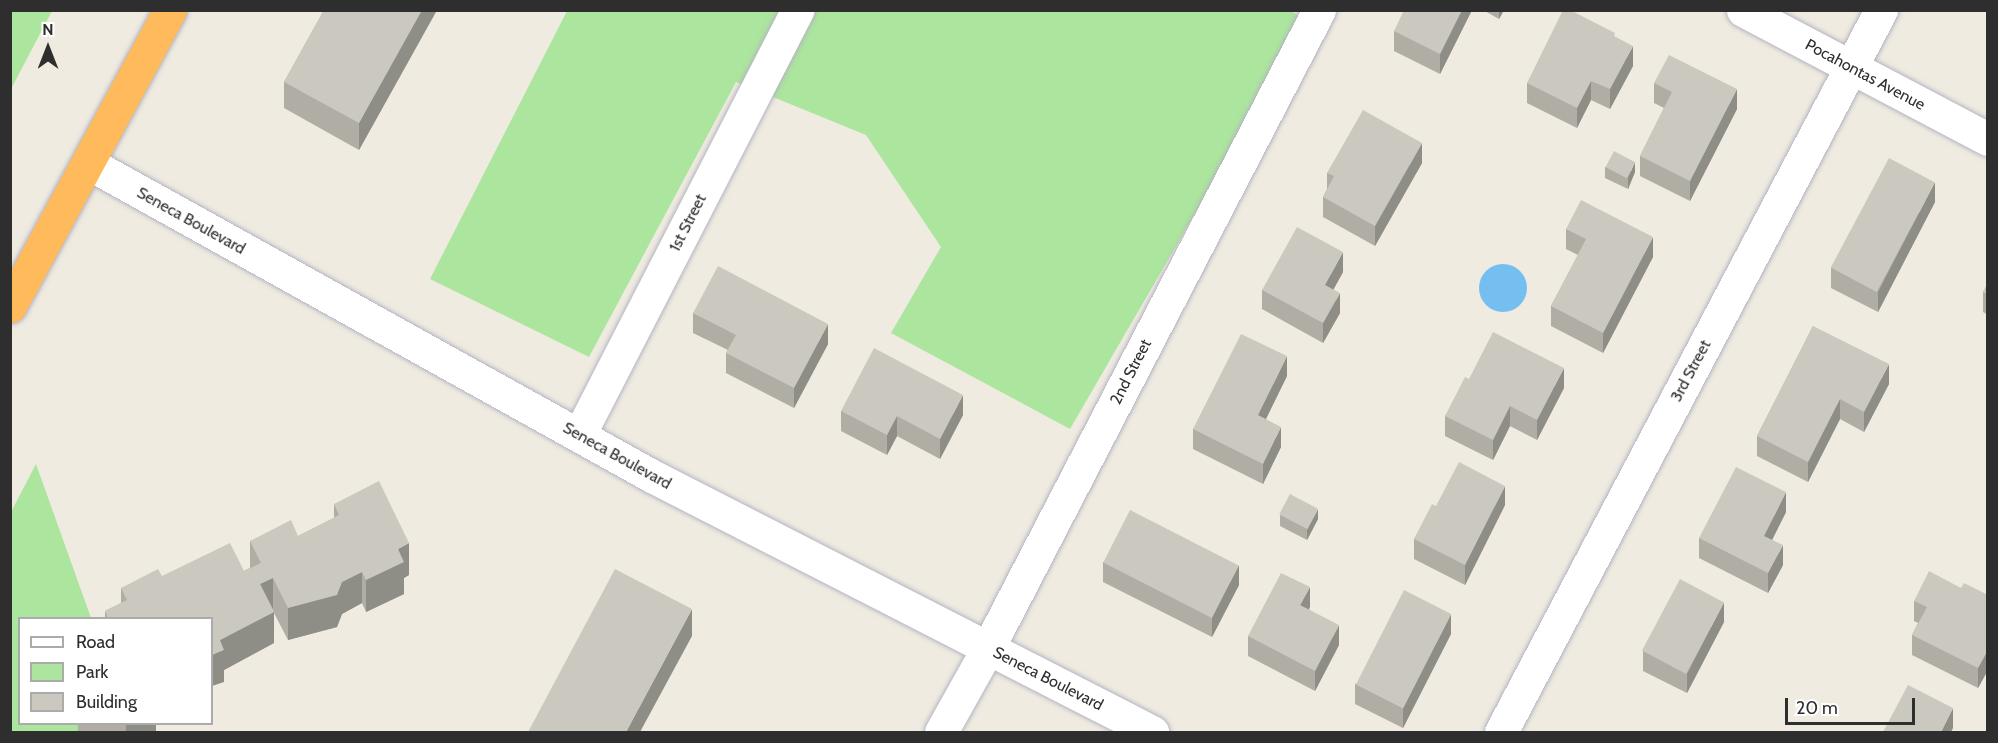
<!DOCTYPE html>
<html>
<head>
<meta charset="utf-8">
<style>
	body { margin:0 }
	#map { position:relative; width:1998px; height:743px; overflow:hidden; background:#efebe1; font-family:Cabin,sans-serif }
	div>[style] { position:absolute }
	.green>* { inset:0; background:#ace59d }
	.water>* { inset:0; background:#74bef0 }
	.round { border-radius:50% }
	.roads { filter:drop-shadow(0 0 2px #b4b4c1) drop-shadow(0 0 2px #b4b4c1) }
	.street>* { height:33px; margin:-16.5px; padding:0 16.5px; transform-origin:16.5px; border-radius:16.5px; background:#fff }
	.highway>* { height:33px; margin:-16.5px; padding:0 16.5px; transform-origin:16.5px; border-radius:16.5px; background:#ffba5c }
	.wall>* { inset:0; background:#afada4; transform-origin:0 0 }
	.shaded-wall>* { inset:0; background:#8e8d86 }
	.building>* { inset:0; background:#cbc9bf; transform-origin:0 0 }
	span { translate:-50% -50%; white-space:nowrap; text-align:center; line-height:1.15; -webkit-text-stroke:6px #fff; paint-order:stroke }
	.street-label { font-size:16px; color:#2e2e2e }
	.frame { position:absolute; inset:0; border:12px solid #2e2e2e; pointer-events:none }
	.legend { position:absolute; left:18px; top:617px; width:195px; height:108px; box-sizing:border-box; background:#fff; border:2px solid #ababab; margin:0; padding:8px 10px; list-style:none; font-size:18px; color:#2e2e2e }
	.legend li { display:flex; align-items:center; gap:12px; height:30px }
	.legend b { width:30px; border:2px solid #ababab }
	.north { position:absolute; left:18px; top:18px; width:60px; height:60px; -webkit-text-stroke:4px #fff; paint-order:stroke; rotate:0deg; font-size:16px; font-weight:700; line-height:24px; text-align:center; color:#2e2e2e }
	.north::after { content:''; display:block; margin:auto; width:21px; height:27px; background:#2e2e2e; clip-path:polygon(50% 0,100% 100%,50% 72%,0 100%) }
	.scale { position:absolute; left:1785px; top:698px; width:130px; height:27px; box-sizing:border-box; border:3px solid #2e2e2e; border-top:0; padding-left:8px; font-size:18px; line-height:21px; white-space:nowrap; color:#2e2e2e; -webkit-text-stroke:4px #fff; paint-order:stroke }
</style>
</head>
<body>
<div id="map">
	<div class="green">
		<i style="clip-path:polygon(11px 10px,52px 11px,11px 89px,10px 11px)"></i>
		<i style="clip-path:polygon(1289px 10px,1307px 20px,1070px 429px,891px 333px,941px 247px,866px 135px,736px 82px,589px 357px,430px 279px,567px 11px)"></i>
		<i style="clip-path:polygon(36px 464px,91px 618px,20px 618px,20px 724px,129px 724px,132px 732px,11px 732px,11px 512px)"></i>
	</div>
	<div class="water">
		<i class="round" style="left:1479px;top:264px;width:48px;height:48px"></i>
	</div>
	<div class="roads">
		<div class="street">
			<i style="left:1743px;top:10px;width:277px;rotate:27.8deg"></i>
			<i style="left:90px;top:164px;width:643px;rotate:29.04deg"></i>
			<i style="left:652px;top:476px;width:562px;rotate:27.11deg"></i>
			<i style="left:579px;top:435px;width:478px;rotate:-62.8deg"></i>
			<i style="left:941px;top:732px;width:96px;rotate:-60.8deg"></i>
			<i style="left:988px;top:648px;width:719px;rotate:-62.58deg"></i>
			<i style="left:1501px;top:732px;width:816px;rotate:-62.24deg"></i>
		</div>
		<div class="highway">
			<i style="left:10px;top:306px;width:336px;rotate:-61.6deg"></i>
		</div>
	</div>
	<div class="wall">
		<i style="clip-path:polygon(324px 10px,437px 10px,359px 150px,284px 108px,284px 82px)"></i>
		<i style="clip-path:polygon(1472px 10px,1440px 74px,1394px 51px,1394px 31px)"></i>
		<i style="clip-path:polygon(1483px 10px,1504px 10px,1499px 19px)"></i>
		<i style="left:1986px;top:10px;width:2px;height:19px"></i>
		<i style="clip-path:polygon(1615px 37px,1633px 66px,1610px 109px,1591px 100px,1577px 128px,1527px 103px,1527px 83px)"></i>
		<i style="clip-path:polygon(1654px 83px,1737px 109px,1690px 201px,1640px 176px,1640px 156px,1664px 108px,1654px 103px)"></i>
		<i style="clip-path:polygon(1422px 163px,1375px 246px,1323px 217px,1323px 197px,1327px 189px,1327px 173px)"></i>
		<i style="clip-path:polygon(1605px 167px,1635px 172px,1628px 189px,1605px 178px)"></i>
		<i style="clip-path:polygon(1935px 202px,1878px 312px,1831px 288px,1831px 268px)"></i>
		<i style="clip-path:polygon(1566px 229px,1653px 257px,1603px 353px,1551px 326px,1551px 306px,1578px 255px,1566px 249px)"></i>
		<i style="clip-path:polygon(1343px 272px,1333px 290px,1340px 313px,1323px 343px,1262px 309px,1262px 290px)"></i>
		<i style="clip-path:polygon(1988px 283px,1988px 315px,1983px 312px,1983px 292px)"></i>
		<i style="clip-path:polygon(693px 313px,828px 344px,794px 408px,726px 373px,726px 353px,728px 350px,693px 333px)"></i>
		<i style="clip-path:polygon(1813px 326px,1889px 384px,1864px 432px,1840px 419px,1808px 482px,1757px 456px,1757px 436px)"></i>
		<i style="clip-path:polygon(1287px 376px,1266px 419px,1281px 447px,1263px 484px,1193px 449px,1193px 429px)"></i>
		<i style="clip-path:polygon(1469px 379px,1564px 388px,1537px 440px,1510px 426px,1493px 460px,1445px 436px,1445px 416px)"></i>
		<i style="clip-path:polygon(841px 411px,963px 415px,940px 459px,897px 436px,887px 455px,841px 431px)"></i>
		<i style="clip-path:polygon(334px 504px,409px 575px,404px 578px,404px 594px,366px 612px,362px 603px,342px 614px,337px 627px,288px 640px,274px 613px,274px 643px,224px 670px,224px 682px,212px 618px,105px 618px,105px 611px,121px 603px,121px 588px,162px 576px,244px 571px,250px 568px,250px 541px,298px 536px,334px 518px)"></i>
		<i style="clip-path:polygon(1505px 505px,1465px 585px,1414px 559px,1414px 539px,1436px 506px)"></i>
		<i style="clip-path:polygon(1786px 512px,1772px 540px,1783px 565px,1768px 593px,1699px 558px,1699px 538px)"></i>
		<i style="clip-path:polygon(1280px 515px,1318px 519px,1307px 540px,1280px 526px)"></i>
		<i style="clip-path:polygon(1103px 562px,1239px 585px,1212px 637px,1103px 582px)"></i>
		<i style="clip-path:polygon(1961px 588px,1988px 595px,1988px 670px,1978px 688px,1912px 655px,1912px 635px,1918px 623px,1914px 621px,1914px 601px)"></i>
		<i style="clip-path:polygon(1310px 607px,1309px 609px,1339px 645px,1315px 691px,1248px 656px,1248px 636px)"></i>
		<i style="clip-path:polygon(1724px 622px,1687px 693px,1643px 671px,1643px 651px)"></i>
		<i style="clip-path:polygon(1451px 634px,1403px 728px,1355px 704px,1355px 684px)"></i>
		<i style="left:78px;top:723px;width:78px;height:9px"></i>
	</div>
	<div class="shaded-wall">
		<i style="clip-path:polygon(422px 10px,437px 10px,359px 150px,359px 123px)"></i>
		<i style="clip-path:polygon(1462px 10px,1472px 10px,1440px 74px,1440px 54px)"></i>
		<i style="clip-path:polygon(1499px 10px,1504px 10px,1499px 19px)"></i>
		<i style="clip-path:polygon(1633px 46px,1633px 66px,1610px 109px,1610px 89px)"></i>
		<i style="clip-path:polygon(1591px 81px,1591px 100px,1577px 128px,1577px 108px)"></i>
		<i style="clip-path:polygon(1737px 89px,1737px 109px,1690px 201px,1690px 181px)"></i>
		<i style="clip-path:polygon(1422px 143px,1422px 163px,1375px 246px,1375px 226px)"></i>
		<i style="clip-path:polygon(1635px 162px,1635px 172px,1628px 189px,1628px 178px)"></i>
		<i style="clip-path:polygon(1935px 182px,1935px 202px,1878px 312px,1878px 292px)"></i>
		<i style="clip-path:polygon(1653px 237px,1653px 257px,1603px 353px,1603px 333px)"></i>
		<i style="clip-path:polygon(1343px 252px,1343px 272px,1325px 305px,1325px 285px)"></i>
		<i style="clip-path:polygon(1340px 293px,1340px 313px,1323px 343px,1323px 323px)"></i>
		<i style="clip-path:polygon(828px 324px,828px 344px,794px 408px,794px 388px)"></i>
		<i style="clip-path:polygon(1287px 356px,1287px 376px,1258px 435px,1258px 415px)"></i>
		<i style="clip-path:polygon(1889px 364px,1889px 384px,1864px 432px,1864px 412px)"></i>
		<i style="clip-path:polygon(1564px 368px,1564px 388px,1537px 440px,1537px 420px)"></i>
		<i style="clip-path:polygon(963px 395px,963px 415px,940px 459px,940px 439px)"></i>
		<i style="clip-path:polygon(1840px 399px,1840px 419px,1808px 482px,1808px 462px)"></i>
		<i style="clip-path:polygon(1510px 406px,1510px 426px,1493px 460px,1493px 440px)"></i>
		<i style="clip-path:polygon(897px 416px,897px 436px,887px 455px,887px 435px)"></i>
		<i style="clip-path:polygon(1281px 427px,1281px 447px,1263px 484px,1263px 464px)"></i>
		<i style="clip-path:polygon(1505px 486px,1505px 505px,1465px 585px,1465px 565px)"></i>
		<i style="clip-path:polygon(1786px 492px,1786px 512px,1764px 556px,1764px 536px)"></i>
		<i style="clip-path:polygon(1318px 509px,1318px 519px,1307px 540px,1307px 529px)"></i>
		<i style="clip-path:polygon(409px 543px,409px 575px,404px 578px,404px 594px,366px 612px,366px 580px,398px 549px)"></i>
		<i style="clip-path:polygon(1783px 545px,1783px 565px,1768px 593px,1768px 573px)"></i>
		<i style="clip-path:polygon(1239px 565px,1239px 585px,1212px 637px,1212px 617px)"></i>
		<i style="clip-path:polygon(362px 572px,362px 603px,342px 614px,337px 627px,288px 640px,288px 608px)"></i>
		<i style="clip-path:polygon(273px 578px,273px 609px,260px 584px)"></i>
		<i style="clip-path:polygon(1310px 587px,1310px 607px,1300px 625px,1300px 605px)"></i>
		<i style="clip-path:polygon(1724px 602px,1724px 622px,1687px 693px,1687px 674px)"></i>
		<i style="clip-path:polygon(692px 609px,692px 636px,640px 732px,626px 732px)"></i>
		<i style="clip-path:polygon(274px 612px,274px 643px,224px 670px,224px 682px,212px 686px,212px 655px,220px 640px)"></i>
		<i style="clip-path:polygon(1451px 614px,1451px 634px,1403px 728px,1403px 708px)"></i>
		<i style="clip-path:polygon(1339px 625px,1339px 645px,1315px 691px,1315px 671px)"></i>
		<i style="clip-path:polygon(1988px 650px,1988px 670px,1978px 688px,1978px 668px)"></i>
		<i style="clip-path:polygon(1953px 708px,1953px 728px,1951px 732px,1941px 732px)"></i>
		<i style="clip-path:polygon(128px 723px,156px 723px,156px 732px,126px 732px,126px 725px)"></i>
	</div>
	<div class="building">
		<i style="clip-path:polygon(324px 10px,422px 10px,359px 123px,284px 82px)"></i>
		<i style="clip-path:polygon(1404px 10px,1462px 10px,1440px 54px,1394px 31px)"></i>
		<i style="clip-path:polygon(1563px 10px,1570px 10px,1615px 33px,1614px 36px,1633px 46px,1610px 89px,1591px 81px,1577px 108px,1527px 83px)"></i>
		<i style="clip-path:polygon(1669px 55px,1737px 89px,1690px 181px,1640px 156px,1672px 92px,1654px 83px)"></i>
		<i style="clip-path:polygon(1363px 110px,1422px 143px,1375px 226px,1323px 197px,1334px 176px,1327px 173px)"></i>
		<i style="left:1614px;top:151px;width:24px;height:18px;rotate:28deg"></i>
		<i style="left:1889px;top:158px;width:52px;height:124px;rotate:28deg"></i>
		<i style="clip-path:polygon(1581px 200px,1653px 237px,1603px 333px,1551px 306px,1586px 239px,1566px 229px)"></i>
		<i style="clip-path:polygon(1297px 227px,1343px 252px,1325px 285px,1340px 293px,1323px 323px,1262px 290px)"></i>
		<i style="clip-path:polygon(718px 266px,828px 324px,794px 388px,726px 353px,736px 335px,693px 313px)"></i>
		<i style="clip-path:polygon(1988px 283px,1988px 295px,1983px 292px)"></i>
		<i style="clip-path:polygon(1813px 326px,1889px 364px,1864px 412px,1840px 399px,1808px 462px,1757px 436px)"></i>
		<i style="clip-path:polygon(1493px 332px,1564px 368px,1537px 420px,1510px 406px,1493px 440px,1445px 416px,1465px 377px,1469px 379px)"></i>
		<i style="clip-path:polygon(1241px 334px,1287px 356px,1258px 415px,1281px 427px,1263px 464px,1193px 429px)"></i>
		<i style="clip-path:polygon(874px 348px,963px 395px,940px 439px,897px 416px,887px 435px,841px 411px)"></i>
		<i style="clip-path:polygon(1459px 462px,1505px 486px,1465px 565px,1414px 539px,1432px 504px,1436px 506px)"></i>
		<i style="clip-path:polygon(1736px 467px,1786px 492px,1764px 536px,1783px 545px,1768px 573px,1699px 538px)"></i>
		<i style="clip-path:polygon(379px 481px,409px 543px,398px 549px,404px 562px,366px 580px,362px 572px,342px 582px,337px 595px,288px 608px,273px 578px,260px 584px,274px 612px,220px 640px,224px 650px,212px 655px,212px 618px,108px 618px,105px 611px,127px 600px,121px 588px,158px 569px,162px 576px,230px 543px,244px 571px,261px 563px,250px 541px,291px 520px,298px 536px,339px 515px,334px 504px)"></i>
		<i style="left:1290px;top:494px;width:32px;height:23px;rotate:28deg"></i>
		<i style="left:1130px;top:510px;width:122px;height:59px;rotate:27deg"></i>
		<i style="clip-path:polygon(615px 569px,692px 609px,626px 732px,528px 732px)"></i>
		<i style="clip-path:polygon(1929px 571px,1961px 588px,1964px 583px,1988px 595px,1988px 650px,1978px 668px,1912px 635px,1927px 607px,1914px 601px)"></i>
		<i style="clip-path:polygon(1281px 573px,1310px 587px,1300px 605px,1339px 625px,1315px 671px,1248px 636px)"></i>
		<i style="left:1680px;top:579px;width:50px;height:81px;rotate:28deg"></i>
		<i style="left:1404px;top:590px;width:53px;height:106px;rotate:27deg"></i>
		<i style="clip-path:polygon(1908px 685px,1953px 708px,1941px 732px,1883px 732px)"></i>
	</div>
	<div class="street-label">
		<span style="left:1865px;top:75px;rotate:28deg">Pocahontas Avenue</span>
		<span style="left:191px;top:221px;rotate:29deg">Seneca Boulevard</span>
		<span style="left:688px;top:223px;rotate:-63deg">1st Street</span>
		<span style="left:1691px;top:371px;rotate:-62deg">3rd Street</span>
		<span style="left:1131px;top:372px;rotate:-63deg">2nd Street</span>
		<span style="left:617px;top:456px;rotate:29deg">Seneca Boulevard</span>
		<span style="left:1048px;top:679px;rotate:27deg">Seneca Boulevard</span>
	</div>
	<div class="frame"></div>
	<ul class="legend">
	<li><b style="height:8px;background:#fff"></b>Road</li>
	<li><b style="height:16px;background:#ace59d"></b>Park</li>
	<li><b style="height:16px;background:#cbc9bf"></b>Building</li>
	</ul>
	<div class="north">N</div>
	<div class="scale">20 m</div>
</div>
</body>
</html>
